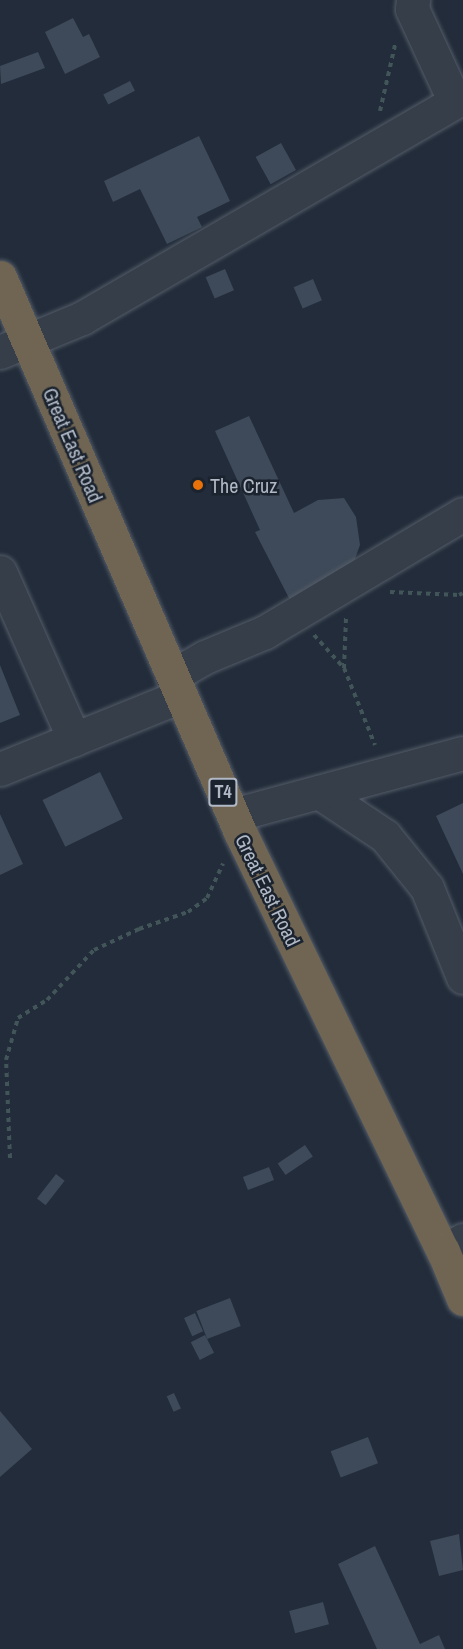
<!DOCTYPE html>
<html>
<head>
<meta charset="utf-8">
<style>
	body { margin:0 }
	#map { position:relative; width:463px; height:1649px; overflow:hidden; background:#222c3a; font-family:"Archivo Narrow",sans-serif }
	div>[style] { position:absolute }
	.building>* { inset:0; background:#3e4a59; transform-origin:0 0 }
	.path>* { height:4px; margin-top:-2px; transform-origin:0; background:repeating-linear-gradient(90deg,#425558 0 4.5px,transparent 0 9px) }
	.roads { filter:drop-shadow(0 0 2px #545c68) drop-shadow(0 0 2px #545c68) }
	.minor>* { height:33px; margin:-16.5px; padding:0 16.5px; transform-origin:16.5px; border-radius:16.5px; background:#363e4a }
	.highway>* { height:33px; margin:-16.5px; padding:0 16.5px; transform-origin:16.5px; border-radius:16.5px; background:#706553 }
	.dots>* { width:16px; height:16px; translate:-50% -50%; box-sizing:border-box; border:3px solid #1b232f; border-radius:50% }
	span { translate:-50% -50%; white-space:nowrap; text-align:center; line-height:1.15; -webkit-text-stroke:5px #1b232f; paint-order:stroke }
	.shield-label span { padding:2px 4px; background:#1b232f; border:2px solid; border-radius:4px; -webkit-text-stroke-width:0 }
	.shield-label { font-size:18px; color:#b1b9c6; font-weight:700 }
	.street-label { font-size:20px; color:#b1b9c6 }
	.poi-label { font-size:20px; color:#b1b9c6 }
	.left { translate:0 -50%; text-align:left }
</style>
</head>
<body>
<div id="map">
	<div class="building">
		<i style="clip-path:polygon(73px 18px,83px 37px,89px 34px,100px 57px,65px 74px,45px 32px)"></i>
		<i style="clip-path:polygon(38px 52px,45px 68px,1px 84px,0 66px)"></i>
		<i style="left:130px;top:81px;width:11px;height:30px;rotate:63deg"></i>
		<i style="clip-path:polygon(199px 136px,230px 201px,197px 217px,202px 227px,167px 244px,140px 189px,113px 202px,104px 181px)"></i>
		<i style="left:281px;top:143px;width:31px;height:29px;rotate:61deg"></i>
		<i style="left:225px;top:269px;width:23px;height:21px;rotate:67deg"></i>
		<i style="left:313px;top:279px;width:23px;height:21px;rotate:67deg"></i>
		<i style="clip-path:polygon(249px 416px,294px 513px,318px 500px,344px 498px,356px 517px,360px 545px,352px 567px,290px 600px,255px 532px,260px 530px,215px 431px)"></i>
		<i style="clip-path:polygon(0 665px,20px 715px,0 723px)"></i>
		<i style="left:100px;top:772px;width:52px;height:64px;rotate:64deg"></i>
		<i style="clip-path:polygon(463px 803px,463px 874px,436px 816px)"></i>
		<i style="clip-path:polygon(0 814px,23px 864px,0 875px)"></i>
		<i style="left:305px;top:1145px;width:14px;height:33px;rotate:56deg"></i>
		<i style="left:269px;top:1167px;width:14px;height:28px;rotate:69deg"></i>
		<i style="left:56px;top:1174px;width:11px;height:31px;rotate:38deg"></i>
		<i style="left:230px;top:1298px;width:30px;height:36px;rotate:69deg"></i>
		<i style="left:195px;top:1313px;width:20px;height:12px;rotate:66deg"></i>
		<i style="left:205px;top:1335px;width:20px;height:16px;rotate:63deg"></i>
		<i style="left:174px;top:1393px;width:17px;height:8px;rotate:66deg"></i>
		<i style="clip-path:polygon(0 1411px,32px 1449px,0 1477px)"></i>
		<i style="left:368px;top:1437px;width:28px;height:40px;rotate:69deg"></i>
		<i style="clip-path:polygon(459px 1534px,463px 1570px,439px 1576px,430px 1541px)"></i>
		<i style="clip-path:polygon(375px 1546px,420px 1644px,439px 1635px,445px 1649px,377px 1649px,338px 1564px)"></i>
		<i style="left:323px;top:1602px;width:23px;height:35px;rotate:75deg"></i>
	</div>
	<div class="path">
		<i style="left:380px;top:111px;width:68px;rotate:-77.2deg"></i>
		<i style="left:390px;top:592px;width:69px;rotate:2.5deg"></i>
		<i style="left:459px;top:595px;width:4px;rotate:-27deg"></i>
		<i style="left:314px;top:635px;width:45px;rotate:47.7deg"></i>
		<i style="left:344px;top:668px;width:83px;rotate:68.1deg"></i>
		<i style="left:344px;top:668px;width:50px;rotate:-87.7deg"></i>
		<i style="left:10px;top:1158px;width:98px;rotate:-92.3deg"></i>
		<i style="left:6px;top:1060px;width:44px;rotate:-74.1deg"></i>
		<i style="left:18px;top:1018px;width:34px;rotate:-32deg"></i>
		<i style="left:47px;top:1000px;width:69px;rotate:-46.8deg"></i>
		<i style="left:94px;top:950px;width:50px;rotate:-25deg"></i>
		<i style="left:139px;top:929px;width:52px;rotate:-19.1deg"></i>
		<i style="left:188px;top:912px;width:24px;rotate:-36deg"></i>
		<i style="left:207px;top:898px;width:38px;rotate:-65deg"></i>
	</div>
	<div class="roads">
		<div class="minor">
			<i style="left:413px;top:0;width:9px;rotate:96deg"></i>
			<i style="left:412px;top:9px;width:102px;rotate:65.2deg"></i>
			<i style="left:0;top:352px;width:89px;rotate:-22.5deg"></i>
			<i style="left:82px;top:318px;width:440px;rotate:-30.1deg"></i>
			<i style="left:0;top:572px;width:183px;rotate:66.1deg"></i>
			<i style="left:172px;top:676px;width:38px;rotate:-30deg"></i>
			<i style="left:205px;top:657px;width:65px;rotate:-22.6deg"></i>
			<i style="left:265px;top:632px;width:230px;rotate:-30.8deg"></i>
			<i style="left:0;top:769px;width:195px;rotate:-22deg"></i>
			<i style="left:319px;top:792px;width:79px;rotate:33.7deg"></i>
			<i style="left:385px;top:836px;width:67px;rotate:51.1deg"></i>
			<i style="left:427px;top:888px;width:96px;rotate:68deg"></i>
			<i style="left:233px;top:815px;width:238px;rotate:-15.1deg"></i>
			<i style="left:443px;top:1251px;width:23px;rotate:-29deg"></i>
		</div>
		<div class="highway">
			<i style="left:0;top:277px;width:605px;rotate:66.61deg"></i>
			<i style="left:240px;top:832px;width:466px;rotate:64.2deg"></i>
			<i style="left:443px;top:1251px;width:52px;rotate:67.4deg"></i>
		</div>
	</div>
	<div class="dots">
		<i style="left:198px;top:485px;background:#e8710a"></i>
	</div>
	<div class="shield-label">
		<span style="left:223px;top:792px">T4</span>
	</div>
	<div class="street-label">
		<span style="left:73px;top:445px;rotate:67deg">Great East Road</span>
		<span style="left:268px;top:890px;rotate:64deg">Great East Road</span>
	</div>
	<div class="poi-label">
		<span class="left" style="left:210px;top:485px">The Cruz</span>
	</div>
</div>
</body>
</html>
